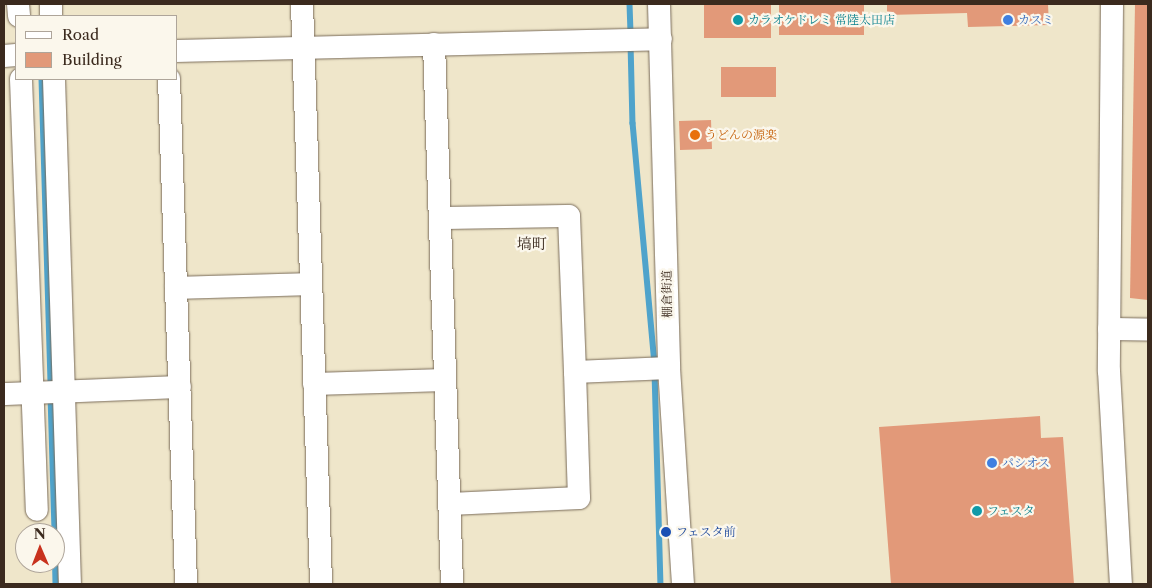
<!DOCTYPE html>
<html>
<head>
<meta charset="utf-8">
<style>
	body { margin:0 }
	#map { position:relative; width:1152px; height:588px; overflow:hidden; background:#efe6ca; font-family:"Libre Caslon Text","Noto Serif JP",serif }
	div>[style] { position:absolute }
	.stream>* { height:5.5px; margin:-2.75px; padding:0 2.75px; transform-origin:2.75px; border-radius:2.75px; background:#4fa3cb }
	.building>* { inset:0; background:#e29979; transform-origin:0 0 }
	.roads { filter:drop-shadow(0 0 1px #7a6c5a) drop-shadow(0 0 1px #7a6c5a) }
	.minor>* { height:22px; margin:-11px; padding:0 11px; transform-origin:11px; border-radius:11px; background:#fff }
	.dots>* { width:14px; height:14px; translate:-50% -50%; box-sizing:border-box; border:2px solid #fbf7ec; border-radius:50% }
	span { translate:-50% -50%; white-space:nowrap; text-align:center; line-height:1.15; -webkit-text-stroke:4.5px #fbf7ec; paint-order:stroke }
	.culture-label { font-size:12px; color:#0d838f }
	.left { translate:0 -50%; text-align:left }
	.shop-label { font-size:12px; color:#366cbe }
	.food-label { font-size:12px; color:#c56008 }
	.street-label { font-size:12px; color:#3b2a1e }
	.transit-label { font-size:12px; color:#164399 }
	.quarter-label { font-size:15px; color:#3b2a1e }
	.frame { position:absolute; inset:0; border:5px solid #3b2a1e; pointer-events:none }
	.legend { position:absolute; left:15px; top:15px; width:162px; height:65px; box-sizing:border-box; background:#fbf7ec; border:1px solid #aea59a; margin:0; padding:6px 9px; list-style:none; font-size:15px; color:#3b2a1e }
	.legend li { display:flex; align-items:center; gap:10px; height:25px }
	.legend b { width:25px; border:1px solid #aea59a }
	.north { position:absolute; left:15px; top:523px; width:50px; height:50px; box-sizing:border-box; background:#fbf7ec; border:1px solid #aea59a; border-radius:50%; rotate:359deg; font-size:14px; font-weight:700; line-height:20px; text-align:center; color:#3b2a1e }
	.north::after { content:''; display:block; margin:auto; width:18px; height:22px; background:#c8321e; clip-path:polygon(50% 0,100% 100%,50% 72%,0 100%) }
</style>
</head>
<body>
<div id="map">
	<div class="stream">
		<i style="left:630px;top:4px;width:30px;rotate:88deg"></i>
		<i style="left:631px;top:43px;width:80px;rotate:88.6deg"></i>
		<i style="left:633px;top:123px;width:241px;rotate:84.8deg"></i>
		<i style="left:42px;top:79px;width:308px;rotate:88.3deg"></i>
		<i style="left:655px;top:372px;width:212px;rotate:88.4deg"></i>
		<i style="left:51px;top:396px;width:137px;rotate:88.3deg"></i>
		<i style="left:55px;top:536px;width:48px;rotate:88.8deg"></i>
	</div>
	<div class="building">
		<i style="left:704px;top:4px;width:67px;height:34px"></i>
		<i style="left:779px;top:4px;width:85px;height:31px"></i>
		<i style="clip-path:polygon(887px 4px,1048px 4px,1049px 25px,968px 27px,967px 13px,887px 15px)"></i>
		<i style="clip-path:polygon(1135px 4px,1148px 4px,1148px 300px,1130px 298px)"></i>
		<i style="left:776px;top:67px;width:30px;height:55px;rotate:90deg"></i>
		<i style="left:711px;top:120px;width:29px;height:32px;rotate:88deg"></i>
		<i style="clip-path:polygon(1040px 416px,1041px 438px,1063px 437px,1074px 584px,891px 584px,879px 427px)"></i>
	</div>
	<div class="roads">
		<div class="minor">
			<i style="left:18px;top:4px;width:12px;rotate:85deg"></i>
			<i style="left:51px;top:4px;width:12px;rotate:90deg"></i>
			<i style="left:302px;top:4px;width:580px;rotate:88.12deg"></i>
			<i style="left:659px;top:4px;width:364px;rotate:88.4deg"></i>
			<i style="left:669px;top:368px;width:216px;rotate:86.3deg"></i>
			<i style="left:1112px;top:4px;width:367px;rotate:90.5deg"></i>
			<i style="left:1109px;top:371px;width:213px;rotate:86.8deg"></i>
			<i style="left:434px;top:44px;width:540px;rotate:88.09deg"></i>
			<i style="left:176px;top:51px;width:485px;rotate:-1.4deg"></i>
			<i style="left:4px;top:56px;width:12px;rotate:-5deg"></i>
			<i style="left:21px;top:79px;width:431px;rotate:87.9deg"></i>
			<i style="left:54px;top:79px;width:505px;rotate:88.19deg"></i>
			<i style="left:169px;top:79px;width:505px;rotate:88.07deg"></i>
			<i style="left:441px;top:218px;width:128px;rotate:-0.9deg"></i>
			<i style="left:569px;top:216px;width:156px;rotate:87.8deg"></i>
			<i style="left:575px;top:372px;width:126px;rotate:88.2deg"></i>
			<i style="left:579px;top:498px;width:129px;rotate:177.3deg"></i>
			<i style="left:176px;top:288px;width:135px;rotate:-1.7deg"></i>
			<i style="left:1109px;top:329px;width:39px;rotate:1deg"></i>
			<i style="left:575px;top:372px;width:94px;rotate:-2.4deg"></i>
			<i style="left:314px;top:384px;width:131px;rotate:-1.7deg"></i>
			<i style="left:4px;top:394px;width:176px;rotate:-2.3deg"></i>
		</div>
	</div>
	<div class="dots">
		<i style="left:738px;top:20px;background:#0f9aa8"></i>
		<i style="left:1008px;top:20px;background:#3f7fe0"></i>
		<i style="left:695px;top:135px;background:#e8710a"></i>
		<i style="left:992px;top:463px;background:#3f7fe0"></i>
		<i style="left:977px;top:511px;background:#0f9aa8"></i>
		<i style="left:666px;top:532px;background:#1a4fb4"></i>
	</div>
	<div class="culture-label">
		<span class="left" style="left:748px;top:20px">カラオケドレミ 常陸太田店</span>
		<span class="left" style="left:987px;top:511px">フェスタ</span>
	</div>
	<div class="shop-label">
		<span class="left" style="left:1018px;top:20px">カスミ</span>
		<span class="left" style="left:1002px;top:463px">パシオス</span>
	</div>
	<div class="food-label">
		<span class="left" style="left:705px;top:135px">うどんの源楽</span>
	</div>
	<div class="street-label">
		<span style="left:667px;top:294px;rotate:-91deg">棚倉街道</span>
	</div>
	<div class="transit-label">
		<span class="left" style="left:676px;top:532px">フェスタ前</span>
	</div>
	<div class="quarter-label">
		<span style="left:532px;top:244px">塙町</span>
	</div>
	<div class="frame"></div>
	<ul class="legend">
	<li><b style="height:6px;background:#fff"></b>Road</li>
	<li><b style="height:14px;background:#e29979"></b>Building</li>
	</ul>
	<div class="north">N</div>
</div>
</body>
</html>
